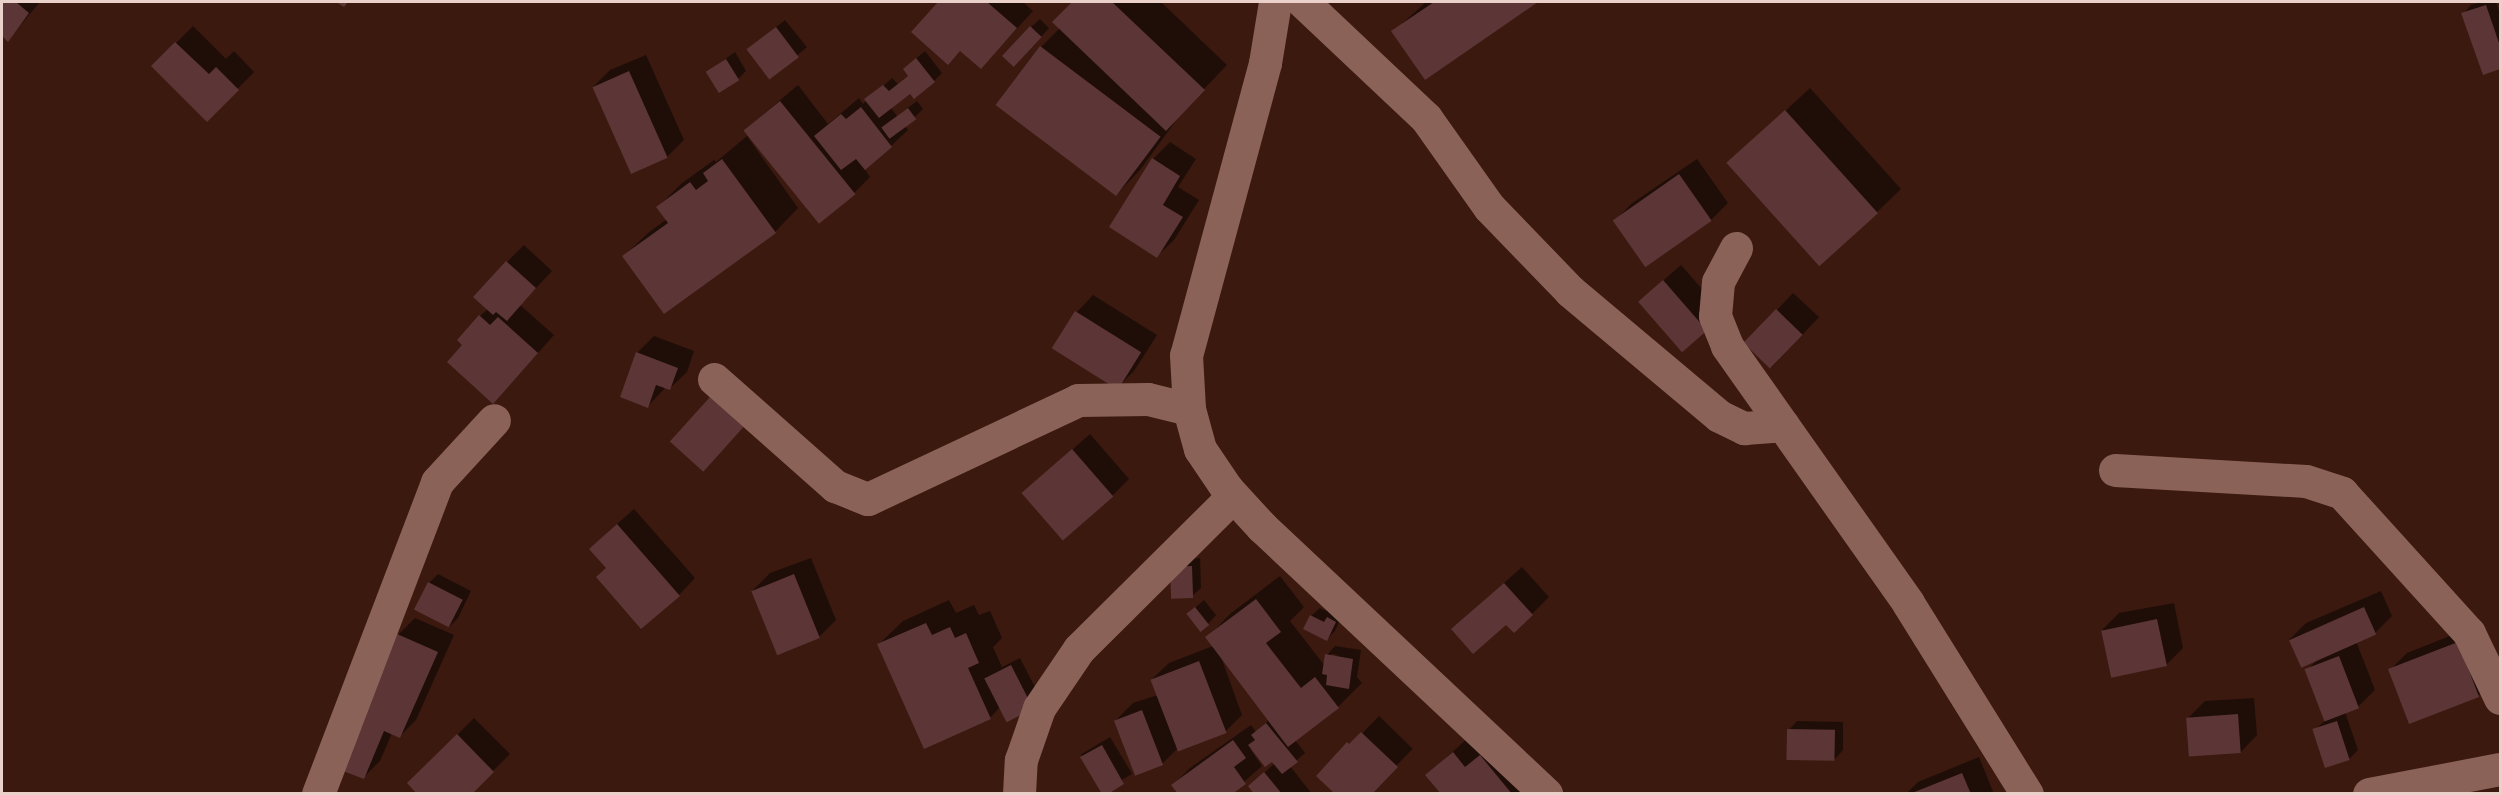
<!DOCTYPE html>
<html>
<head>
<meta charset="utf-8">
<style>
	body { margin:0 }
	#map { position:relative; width:2502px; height:795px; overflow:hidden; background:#3b190f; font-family:"Work Sans",sans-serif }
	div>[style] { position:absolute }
	.shadow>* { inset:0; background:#0007; transform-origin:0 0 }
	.building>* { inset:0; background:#5c3537; transform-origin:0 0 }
	.minor>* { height:33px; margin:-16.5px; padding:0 16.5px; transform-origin:16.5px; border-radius:16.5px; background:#8b6257 }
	span { translate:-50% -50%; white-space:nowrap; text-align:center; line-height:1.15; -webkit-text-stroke:5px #300f06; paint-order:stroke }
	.frame { position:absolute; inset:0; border:3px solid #ead2cb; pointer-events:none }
</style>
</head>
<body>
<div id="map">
	<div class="shadow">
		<i style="clip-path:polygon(2px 2px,40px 2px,8px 40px,2px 34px)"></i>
		<i style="clip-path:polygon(940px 2px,1023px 2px,1033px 11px,997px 50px,961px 49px,913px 31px)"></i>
		<i style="clip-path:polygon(1074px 2px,1161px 2px,1227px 65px,1183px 111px,1140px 170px,1117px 194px,1041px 47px,1060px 28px,1054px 22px)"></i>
		<i style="clip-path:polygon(1426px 2px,1536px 2px,1425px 78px,1393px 32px)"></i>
		<i style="clip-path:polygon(2482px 2px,2496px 2px,2500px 14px,2500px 67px,2484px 73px,2463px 14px,2471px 5px)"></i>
		<i style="clip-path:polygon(1040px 19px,1049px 28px,1023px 57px,1031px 27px)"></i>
		<i style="left:785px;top:20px;width:35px;height:47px;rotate:51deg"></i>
		<i style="clip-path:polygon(193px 26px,226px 59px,234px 51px,254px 72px,207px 120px,153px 66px)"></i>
		<i style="clip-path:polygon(925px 51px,942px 73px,934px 81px,910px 92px,891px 108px,897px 116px,917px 101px,923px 109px,905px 126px,908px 130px,891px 146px,864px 168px,870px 177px,854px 193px,745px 130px,798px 85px,828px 124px,859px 98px,863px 104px,892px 78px,898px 84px,909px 75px,913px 61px)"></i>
		<i style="clip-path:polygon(735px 52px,746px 71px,738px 79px,708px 72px)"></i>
		<i style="clip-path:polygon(646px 55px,684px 140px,667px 157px,593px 87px,610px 70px)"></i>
		<i style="clip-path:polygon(1810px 88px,1901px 189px,1877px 212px,1729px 163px)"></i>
		<i style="clip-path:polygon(747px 136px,798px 208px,775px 232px,624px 256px,648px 233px,667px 219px,658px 207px,682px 183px,714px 160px,716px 162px)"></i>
		<i style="clip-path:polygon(1170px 142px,1196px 159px,1178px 187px,1199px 200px,1174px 240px,1157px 256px,1153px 159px)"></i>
		<i style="clip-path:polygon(1697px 159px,1728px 203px,1711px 220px,1615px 221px,1631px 204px)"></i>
		<i style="clip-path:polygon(524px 245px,552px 271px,520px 305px,554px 335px,509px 385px,464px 345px,480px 316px,488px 309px,507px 262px)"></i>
		<i style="clip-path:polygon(1681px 265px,1723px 313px,1706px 329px,1658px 285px)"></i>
		<i style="clip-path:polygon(1793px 293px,1819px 317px,1771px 368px,1777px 310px)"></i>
		<i style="clip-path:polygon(1093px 295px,1157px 335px,1134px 371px,1117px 388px,1054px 348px,1077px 312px)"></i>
		<i style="clip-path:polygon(654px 336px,694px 351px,687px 372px,670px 388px,666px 387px,648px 406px,637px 353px)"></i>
		<i style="clip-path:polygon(1090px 434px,1129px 479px,1112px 496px,1023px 493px)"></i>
		<i style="clip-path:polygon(634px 509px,695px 578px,679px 595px,607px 568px,608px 532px)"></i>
		<i style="clip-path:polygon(811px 558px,836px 620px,819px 637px,753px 590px,770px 573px)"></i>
		<i style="clip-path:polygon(1200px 558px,1201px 588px,1192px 596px,1180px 559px)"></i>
		<i style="clip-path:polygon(1522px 567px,1549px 597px,1532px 614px,1506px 622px,1470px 613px)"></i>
		<i style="clip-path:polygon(438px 574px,471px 591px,458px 618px,449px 627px,429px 583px)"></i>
		<i style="clip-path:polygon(evenodd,1280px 576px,1304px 607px,1290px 621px,1325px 666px,1327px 655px,1335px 646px,1361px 650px,1357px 677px,1362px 683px,1338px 707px,1295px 740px,1305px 753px,1290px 766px,1312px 794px,1256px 794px,1250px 786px,1275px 763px,1253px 748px,1251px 750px,1262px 766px,1230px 794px,1173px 785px,1190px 768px,1251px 725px,1256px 732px,1269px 720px,1221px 657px,1242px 715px,1225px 732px,1178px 748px,1162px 764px,1116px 720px,1133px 703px,1158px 695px,1152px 679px,1169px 663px,1213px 646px,1207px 638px,1230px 614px,1280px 576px,1331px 654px,1339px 655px,1331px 657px,1331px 654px)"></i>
		<i style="clip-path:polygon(2381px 591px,2392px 616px,2375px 633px,2356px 641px,2375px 690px,2358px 707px,2345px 712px,2358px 750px,2349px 759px,2314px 730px,2326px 720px,2307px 670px,2320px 657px,2289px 640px,2306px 623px)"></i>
		<i style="clip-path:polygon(949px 600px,956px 613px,974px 605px,979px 615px,990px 611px,1002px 638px,993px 647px,1002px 667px,1020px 658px,1041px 699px,1000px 707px,990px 718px,879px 644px,903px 621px)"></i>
		<i style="clip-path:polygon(1204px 600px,1216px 615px,1208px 624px,1188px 614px)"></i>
		<i style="clip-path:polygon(2174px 603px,2183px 648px,2166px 665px,2102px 630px,2119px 613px)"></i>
		<i style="clip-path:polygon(1320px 608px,1333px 614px,1343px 613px,1335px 631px,1327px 639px,1311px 616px)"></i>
		<i style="clip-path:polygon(415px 618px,454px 635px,416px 720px,400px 736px,392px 733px,380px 761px,363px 778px,398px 635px)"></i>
		<i style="clip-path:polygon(2475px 626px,2495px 679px,2478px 696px,2390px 670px,2407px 653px)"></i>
		<i style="clip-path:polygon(2254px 698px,2257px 735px,2241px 752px,2188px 718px,2205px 701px)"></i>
		<i style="left:1379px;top:716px;width:47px;height:59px;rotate:44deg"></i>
		<i style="clip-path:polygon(474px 718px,510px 754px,470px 794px,409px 783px)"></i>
		<i style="clip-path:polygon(1797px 721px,1843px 722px,1843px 750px,1835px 759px,1789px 730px)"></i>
		<i style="clip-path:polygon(1470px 736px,1543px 794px,1443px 794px,1427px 775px)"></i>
		<i style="left:1110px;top:737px;width:43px;height:34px;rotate:59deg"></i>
		<i style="clip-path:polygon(1979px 757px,1994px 794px,1906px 794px,1918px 782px)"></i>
	</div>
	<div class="building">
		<i style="clip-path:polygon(2px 2px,16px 2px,29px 13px,8px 42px,2px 36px)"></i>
		<i style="clip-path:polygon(336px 2px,348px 2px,344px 7px)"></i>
		<i style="clip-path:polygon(938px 2px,987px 2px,1017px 28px,981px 69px,960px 51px,948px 65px,911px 32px)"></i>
		<i style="clip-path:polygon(1072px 2px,1112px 2px,1205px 90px,1166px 131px,1052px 22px)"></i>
		<i style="clip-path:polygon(1434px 2px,1538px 2px,1425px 80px,1391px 31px)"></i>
		<i style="clip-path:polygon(2486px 5px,2500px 46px,2500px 69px,2483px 75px,2461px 13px)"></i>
		<i style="left:1030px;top:26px;width:16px;height:41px;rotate:43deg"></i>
		<i style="left:776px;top:27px;width:38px;height:37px;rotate:53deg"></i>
		<i style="clip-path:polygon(175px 42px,209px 74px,216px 67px,239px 90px,207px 122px,151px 66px)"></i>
		<i style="left:1040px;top:46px;width:151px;height:74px;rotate:37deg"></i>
		<i style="clip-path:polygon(916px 58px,935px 82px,914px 99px,910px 94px,879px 118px,864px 99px,883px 85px,889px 91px,908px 76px,903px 69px)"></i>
		<i style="left:726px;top:59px;width:25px;height:24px;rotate:58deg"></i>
		<i style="left:629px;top:71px;width:95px;height:40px;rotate:66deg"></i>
		<i style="left:780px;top:101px;width:120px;height:47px;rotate:51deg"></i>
		<i style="clip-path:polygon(861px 107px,892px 147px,865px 170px,856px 159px,841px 170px,814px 136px,841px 114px,846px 119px)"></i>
		<i style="left:908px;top:108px;width:14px;height:33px;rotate:54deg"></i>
		<i style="left:1785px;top:110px;width:139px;height:79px;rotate:48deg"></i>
		<i style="clip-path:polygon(1152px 158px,1180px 176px,1163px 205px,1183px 217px,1157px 258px,1109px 227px)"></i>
		<i style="clip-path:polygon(722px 159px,776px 233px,664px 314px,622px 256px,668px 223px,656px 207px,690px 182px,696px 190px,708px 181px,703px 173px)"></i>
		<i style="left:1679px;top:174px;width:57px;height:81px;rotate:55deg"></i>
		<i style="clip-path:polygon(506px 261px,536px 288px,507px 321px,496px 312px,493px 315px,473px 297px)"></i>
		<i style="left:1663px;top:280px;width:67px;height:33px;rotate:49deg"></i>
		<i style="left:1776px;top:309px;width:37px;height:47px;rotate:44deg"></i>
		<i style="left:1075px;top:311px;width:78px;height:44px;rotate:32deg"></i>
		<i style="clip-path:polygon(479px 315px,490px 325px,498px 317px,538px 353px,493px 404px,447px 362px,462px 345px,457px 340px)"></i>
		<i style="clip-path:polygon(636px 352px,678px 368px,670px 390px,656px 385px,648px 408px,620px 397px)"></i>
		<i style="left:710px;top:397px;width:45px;height:60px;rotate:42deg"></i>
		<i style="left:1072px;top:449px;width:63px;height:67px;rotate:49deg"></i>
		<i style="clip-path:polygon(617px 524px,680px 596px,641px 629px,596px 577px,606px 568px,589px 549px)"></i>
		<i style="left:1192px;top:566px;width:32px;height:22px;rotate:88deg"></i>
		<i style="left:794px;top:574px;width:69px;height:46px;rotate:68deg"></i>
		<i style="left:428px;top:582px;width:39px;height:31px;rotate:27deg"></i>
		<i style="clip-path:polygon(1504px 583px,1533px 615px,1514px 633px,1506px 625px,1473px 654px,1451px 629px)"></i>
		<i style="clip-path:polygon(1256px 599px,1281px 632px,1266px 643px,1301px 688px,1315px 677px,1339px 708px,1288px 747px,1205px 637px)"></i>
		<i style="left:1195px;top:607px;width:23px;height:11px;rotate:52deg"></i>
		<i style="left:2364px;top:607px;width:30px;height:82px;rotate:66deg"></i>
		<i style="clip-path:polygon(1310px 615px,1324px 622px,1327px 617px,1336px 622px,1327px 641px,1303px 629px)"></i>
		<i style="left:2157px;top:619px;width:48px;height:57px;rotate:78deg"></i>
		<i style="clip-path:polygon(926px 623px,932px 635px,950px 627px,955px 638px,966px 633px,979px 663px,968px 668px,991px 719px,924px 749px,877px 644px)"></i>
		<i style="clip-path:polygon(397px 634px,438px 652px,400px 738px,384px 731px,364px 779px,338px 769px)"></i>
		<i style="left:2458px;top:642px;width:59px;height:75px;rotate:69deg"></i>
		<i style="clip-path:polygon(1325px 654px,1353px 659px,1349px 689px,1326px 685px,1327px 675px,1322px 674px)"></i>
		<i style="left:2339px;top:656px;width:56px;height:37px;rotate:69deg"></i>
		<i style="left:1199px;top:661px;width:77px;height:52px;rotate:69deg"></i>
		<i style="left:1011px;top:665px;width:49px;height:30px;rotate:63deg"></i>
		<i style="left:1142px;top:710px;width:59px;height:30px;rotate:69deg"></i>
		<i style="left:2238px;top:714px;width:39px;height:52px;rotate:86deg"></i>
		<i style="left:2337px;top:721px;width:41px;height:26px;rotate:72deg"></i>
		<i style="clip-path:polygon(1266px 723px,1298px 762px,1282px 774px,1272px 762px,1265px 767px,1248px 745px,1255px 740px,1251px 735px)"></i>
		<i style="left:1787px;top:729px;width:48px;height:31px;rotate:1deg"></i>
		<i style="clip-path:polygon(1361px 732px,1398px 767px,1372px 794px,1335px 794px,1316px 776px,1347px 742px,1349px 744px)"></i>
		<i style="clip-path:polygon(457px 734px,494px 772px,472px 794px,417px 794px,407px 783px)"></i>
		<i style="clip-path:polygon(1233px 740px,1246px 758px,1234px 767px,1246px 784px,1232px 794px,1178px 794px,1171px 785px)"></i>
		<i style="clip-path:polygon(1102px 745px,1124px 784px,1108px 794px,1102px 794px,1080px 757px)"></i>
		<i style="clip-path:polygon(1453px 752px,1465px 767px,1480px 755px,1512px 794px,1441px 794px,1425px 775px)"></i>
		<i style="clip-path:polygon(1264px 772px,1282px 794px,1254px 794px,1248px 786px)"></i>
		<i style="clip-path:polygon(1962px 773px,1971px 794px,1912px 794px,1912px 793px)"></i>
	</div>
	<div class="minor">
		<i style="left:1275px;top:2px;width:62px;rotate:99.3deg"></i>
		<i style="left:1265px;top:63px;width:302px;rotate:105.1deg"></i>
		<i style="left:1186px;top:355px;width:54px;rotate:86.8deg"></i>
		<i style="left:1189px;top:409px;width:41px;rotate:74.6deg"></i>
		<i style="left:1200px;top:449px;width:48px;rotate:56deg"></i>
		<i style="left:1227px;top:489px;width:52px;rotate:47.4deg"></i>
		<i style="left:1262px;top:527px;width:390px;rotate:43.2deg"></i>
		<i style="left:1303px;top:2px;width:169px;rotate:43.3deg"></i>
		<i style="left:1426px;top:118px;width:109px;rotate:54.7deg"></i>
		<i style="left:1489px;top:207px;width:117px;rotate:46deg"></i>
		<i style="left:1570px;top:291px;width:194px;rotate:40deg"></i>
		<i style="left:1719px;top:416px;width:28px;rotate:26deg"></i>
		<i style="left:1744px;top:428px;width:39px;rotate:-4deg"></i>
		<i style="left:1736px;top:248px;width:38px;rotate:118deg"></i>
		<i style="left:1718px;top:282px;width:34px;rotate:95deg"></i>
		<i style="left:1715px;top:316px;width:32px;rotate:68deg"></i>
		<i style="left:1727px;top:346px;width:314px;rotate:54.8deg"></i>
		<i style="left:1908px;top:603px;width:225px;rotate:58.1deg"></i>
		<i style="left:714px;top:379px;width:162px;rotate:41.5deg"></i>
		<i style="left:835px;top:486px;width:35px;rotate:22deg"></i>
		<i style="left:868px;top:499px;width:232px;rotate:-25.2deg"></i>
		<i style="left:1078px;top:400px;width:70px;rotate:-0.8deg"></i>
		<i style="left:1148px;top:399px;width:42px;rotate:13.7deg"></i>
		<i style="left:2115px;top:470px;width:191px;rotate:3.3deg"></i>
		<i style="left:2306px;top:481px;width:38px;rotate:18deg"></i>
		<i style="left:2342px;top:493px;width:189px;rotate:47.8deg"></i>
		<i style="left:2469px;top:633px;width:72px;rotate:64.5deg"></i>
		<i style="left:318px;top:794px;width:334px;rotate:-69.1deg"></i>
		<i style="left:437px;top:482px;width:84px;rotate:-47.4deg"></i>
		<i style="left:1019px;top:794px;width:34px;rotate:-87deg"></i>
		<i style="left:1021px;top:760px;width:55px;rotate:-70.9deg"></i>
		<i style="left:1039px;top:708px;width:71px;rotate:-55.9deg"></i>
		<i style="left:1079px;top:649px;width:217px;rotate:-44.8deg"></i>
		<i style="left:2369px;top:794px;width:133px;rotate:-10.8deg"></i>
	</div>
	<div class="frame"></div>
</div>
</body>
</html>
